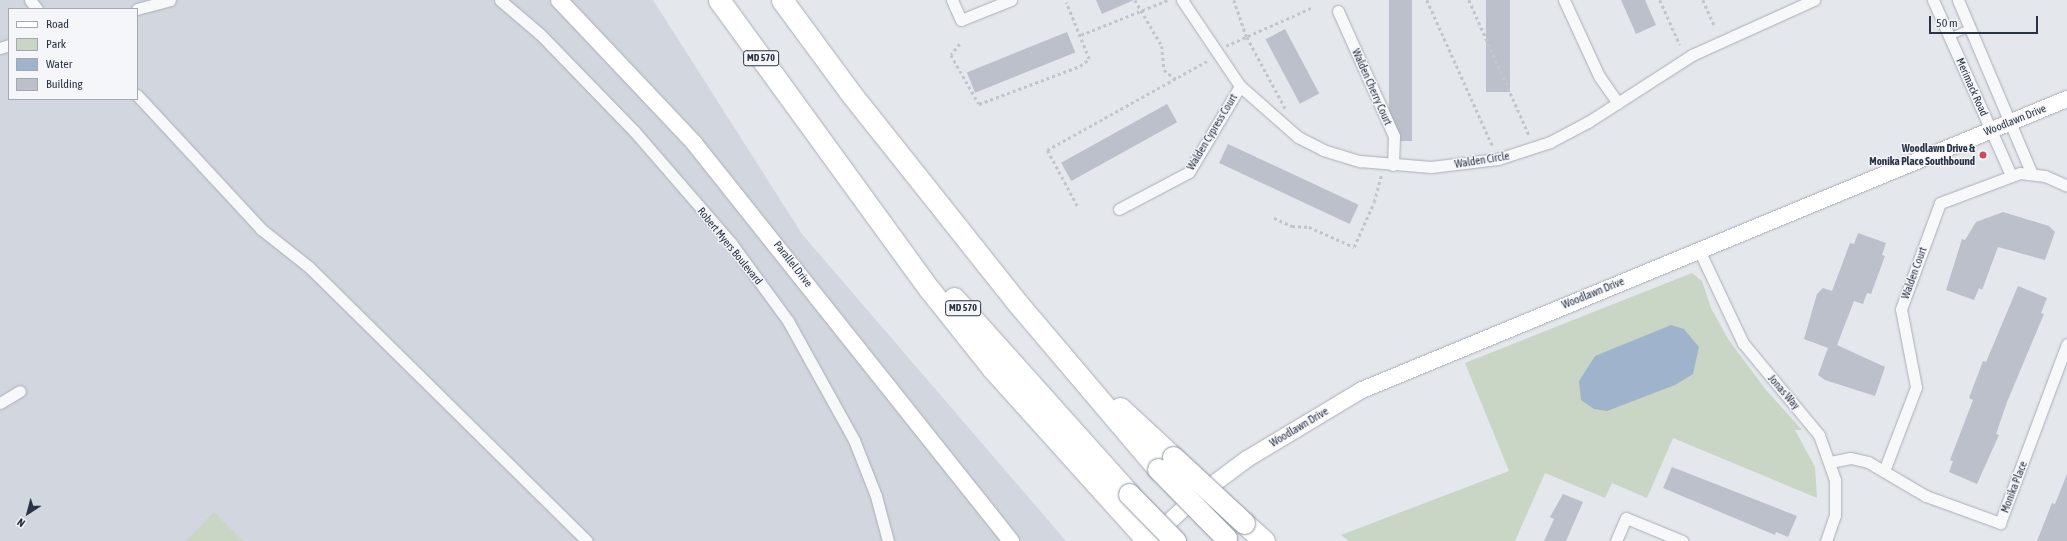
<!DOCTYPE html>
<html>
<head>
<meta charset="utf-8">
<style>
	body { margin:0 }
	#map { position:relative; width:2067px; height:541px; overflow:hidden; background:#e4e7ec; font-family:"Asap Condensed",sans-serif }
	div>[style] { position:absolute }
	.built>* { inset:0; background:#d2d6de }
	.green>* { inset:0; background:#c9d6c5 }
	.water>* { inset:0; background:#9fb4cc }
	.building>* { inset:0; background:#bbc0ca; transform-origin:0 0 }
	.path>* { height:2.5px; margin-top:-1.25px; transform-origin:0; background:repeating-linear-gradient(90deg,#c2c5cb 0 3px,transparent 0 6px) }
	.roads { filter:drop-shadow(0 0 1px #a9aeb7) drop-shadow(0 0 1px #a9aeb7) }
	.lane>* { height:5.5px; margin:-2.75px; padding:0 2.75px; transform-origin:2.75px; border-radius:2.75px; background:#f7f8fa }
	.street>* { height:11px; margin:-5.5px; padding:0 5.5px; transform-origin:5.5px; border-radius:5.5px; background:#f7f8fa }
	.secondary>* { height:16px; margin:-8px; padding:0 8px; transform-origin:8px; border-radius:8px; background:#fff }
	.highway>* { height:21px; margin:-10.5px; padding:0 10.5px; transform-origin:10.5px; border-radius:10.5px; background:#fff }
	.bridges { filter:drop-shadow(0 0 1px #8b94a3) drop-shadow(0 0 1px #8b94a3) }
	.highway-bridge>* { height:21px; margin:-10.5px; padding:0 10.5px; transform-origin:10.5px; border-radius:10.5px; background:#fff }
	.dots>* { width:11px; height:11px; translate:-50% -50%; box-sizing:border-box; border:2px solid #f4f6f9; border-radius:50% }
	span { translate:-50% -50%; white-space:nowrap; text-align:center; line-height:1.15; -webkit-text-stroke:3px #f4f6f9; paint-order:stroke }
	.shield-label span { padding:1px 3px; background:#f4f6f9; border:1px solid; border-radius:3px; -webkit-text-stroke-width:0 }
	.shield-label { font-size:10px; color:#2b3445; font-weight:700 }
	.street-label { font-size:11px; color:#2b3445 }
	.poi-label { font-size:11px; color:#2b3445; font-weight:700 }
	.right { translate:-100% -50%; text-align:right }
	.legend { position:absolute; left:8px; top:8px; width:130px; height:92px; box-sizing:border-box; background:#f4f6f9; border:1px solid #a4a8b1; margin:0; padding:5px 7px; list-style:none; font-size:12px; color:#2b3445 }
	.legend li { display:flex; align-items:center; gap:8px; height:20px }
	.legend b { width:20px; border:1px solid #a4a8b1 }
	.north { position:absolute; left:8px; top:493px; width:40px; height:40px; -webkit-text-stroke:3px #f4f6f9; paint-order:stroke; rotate:216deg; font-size:11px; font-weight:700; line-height:16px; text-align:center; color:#2b3445 }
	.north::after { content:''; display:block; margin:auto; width:14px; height:18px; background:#2b3445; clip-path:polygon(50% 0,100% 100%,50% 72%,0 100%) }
	.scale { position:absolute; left:1929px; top:16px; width:109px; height:18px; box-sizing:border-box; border:2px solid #2b3445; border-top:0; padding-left:5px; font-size:12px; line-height:14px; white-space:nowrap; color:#2b3445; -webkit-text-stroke:3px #f4f6f9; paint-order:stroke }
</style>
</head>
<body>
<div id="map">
	<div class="built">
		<i style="clip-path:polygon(evenodd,0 0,653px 0,802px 234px,1066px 541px,0 541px,0 0,9px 9px,137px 9px,137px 99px,9px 99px,9px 9px)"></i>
	</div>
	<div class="green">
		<i style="clip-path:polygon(1692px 273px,1702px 281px,1711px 308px,1728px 339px,1766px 390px,1802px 430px,1795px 430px,1815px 467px,1817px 498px,1673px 438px,1647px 498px,1612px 483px,1605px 498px,1545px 473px,1515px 541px,1349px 541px,1341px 535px,1509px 471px,1465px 363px)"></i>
		<i style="clip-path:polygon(214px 512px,243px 541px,186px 541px)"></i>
	</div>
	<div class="water">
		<i style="clip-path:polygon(1671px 325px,1684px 329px,1699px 347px,1693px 374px,1675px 385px,1607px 411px,1594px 409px,1581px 400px,1579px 381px,1595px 356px)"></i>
	</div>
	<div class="building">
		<i style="clip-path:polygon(1096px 0,1134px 0,1102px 14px)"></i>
		<i style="left:1389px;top:0;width:23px;height:141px"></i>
		<i style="left:1486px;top:0;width:24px;height:92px"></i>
		<i style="clip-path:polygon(1621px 0,1645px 0,1656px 25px,1636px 34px)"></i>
		<i style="left:1285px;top:29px;width:73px;height:22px;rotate:62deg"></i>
		<i style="left:1067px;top:32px;width:22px;height:108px;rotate:68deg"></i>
		<i style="left:1167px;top:104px;width:21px;height:121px;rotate:61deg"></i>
		<i style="left:1228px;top:144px;width:144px;height:21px;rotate:25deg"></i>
		<i style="clip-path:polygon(2003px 212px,2049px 226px,2055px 232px,2045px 260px,1998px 247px,1982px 290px,1979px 288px,1974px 300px,1946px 290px,1962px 239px,1965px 240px,1976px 222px)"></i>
		<i style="clip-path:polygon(1858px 233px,1886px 243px,1882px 255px,1885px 256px,1871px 294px,1867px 293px,1863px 304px,1854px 301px,1837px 345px,1885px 367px,1875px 396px,1825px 380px,1818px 375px,1828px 348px,1804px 339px,1817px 294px,1823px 288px,1832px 291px,1850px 243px,1854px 244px)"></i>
		<i style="clip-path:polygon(2018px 286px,2047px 298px,2041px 313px,2044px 314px,2007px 402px,1996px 434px,1999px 435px,1977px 484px,1949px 472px,1953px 461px,1950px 460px,1973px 400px,1969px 398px,1983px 361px,1986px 362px)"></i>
		<i style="clip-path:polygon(1672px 467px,1797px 516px,1788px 537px,1776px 532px,1775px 535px,1663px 488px)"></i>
		<i style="clip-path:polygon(2067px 474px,2067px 541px,2037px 541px,2052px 503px,2055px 504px)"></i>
		<i style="clip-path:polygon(1563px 494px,1583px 502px,1566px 541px,1544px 541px,1554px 519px,1550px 517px)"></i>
	</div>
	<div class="path">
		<i style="left:1135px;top:0;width:53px;rotate:59.6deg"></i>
		<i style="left:1162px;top:46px;width:24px;rotate:85deg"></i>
		<i style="left:1164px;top:70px;width:15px;rotate:37deg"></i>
		<i style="left:1234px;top:0;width:39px;rotate:71deg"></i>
		<i style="left:1247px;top:37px;width:81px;rotate:61.8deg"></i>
		<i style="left:1427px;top:0;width:161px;rotate:65.8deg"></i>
		<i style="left:1469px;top:0;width:150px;rotate:66deg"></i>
		<i style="left:1660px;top:0;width:49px;rotate:66deg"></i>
		<i style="left:1703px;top:0;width:30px;rotate:66deg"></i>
		<i style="left:1081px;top:35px;width:94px;rotate:-21.9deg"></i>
		<i style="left:960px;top:44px;width:14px;rotate:129deg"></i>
		<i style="left:951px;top:55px;width:56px;rotate:60.3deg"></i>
		<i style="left:979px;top:104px;width:108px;rotate:-20.6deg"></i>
		<i style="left:1080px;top:66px;width:11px;rotate:-38deg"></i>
		<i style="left:1089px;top:59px;width:61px;rotate:-112deg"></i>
		<i style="left:1226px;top:46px;width:93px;rotate:-24.1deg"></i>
		<i style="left:1077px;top:206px;width:64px;rotate:-118.2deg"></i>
		<i style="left:1047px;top:150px;width:183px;rotate:-29.1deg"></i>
		<i style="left:1274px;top:218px;width:20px;rotate:24deg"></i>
		<i style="left:1292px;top:226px;width:17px;rotate:3deg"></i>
		<i style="left:1309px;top:227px;width:49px;rotate:24deg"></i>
		<i style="left:1354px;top:247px;width:49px;rotate:-66deg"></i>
		<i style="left:1374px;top:202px;width:28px;rotate:-75deg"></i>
	</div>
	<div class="roads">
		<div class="lane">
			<i style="left:1949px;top:37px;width:23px;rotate:-23deg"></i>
		</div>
		<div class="street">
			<i style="left:30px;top:0;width:11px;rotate:52deg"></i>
			<i style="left:500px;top:0;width:52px;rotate:40.4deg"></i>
			<i style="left:540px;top:34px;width:136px;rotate:45.9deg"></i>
			<i style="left:635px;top:132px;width:147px;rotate:49.1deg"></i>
			<i style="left:731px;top:243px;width:97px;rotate:53.8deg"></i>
			<i style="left:788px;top:321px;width:136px;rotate:61deg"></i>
			<i style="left:854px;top:440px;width:60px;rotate:68.6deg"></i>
			<i style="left:876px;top:496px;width:47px;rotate:75.1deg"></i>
			<i style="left:952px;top:0;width:22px;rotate:66deg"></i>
			<i style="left:961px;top:20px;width:54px;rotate:-21.8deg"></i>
			<i style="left:1182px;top:0;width:104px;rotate:56deg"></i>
			<i style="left:1240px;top:86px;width:77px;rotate:41.3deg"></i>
			<i style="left:1298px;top:137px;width:28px;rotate:27deg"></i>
			<i style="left:1323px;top:150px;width:39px;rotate:17deg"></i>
			<i style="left:1360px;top:161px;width:71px;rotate:4.8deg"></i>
			<i style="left:1431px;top:167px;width:67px;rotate:-6.8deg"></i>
			<i style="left:1498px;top:159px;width:55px;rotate:-18.1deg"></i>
			<i style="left:1550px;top:142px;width:43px;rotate:-27.8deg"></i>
			<i style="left:1588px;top:122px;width:124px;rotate:-32.8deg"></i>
			<i style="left:1692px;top:55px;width:134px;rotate:-24.3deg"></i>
			<i style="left:1564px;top:0;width:84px;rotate:65.3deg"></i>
			<i style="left:1599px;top:76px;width:33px;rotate:55deg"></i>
			<i style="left:1933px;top:0;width:192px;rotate:66deg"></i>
			<i style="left:1958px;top:0;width:189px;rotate:67deg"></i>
			<i style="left:137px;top:9px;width:34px;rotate:-15deg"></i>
			<i style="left:1338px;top:11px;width:137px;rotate:65.9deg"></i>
			<i style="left:1394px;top:136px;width:29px;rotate:92deg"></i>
			<i style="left:0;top:48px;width:9px;rotate:-18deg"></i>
			<i style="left:137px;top:95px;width:183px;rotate:47.2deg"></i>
			<i style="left:261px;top:229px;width:61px;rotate:38.4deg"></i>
			<i style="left:309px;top:267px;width:390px;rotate:44.6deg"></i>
			<i style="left:1119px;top:209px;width:79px;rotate:-27.9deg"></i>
			<i style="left:1189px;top:172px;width:100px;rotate:-59.3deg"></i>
			<i style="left:1699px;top:250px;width:103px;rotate:64.7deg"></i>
			<i style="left:1743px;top:343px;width:119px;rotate:50.4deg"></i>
			<i style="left:1819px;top:435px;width:48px;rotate:70.4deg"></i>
			<i style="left:1835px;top:480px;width:35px;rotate:90deg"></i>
			<i style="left:1835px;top:515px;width:28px;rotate:109deg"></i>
			<i style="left:0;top:403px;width:23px;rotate:-31deg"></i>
			<i style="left:1830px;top:462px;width:21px;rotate:-11deg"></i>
			<i style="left:1851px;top:458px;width:17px;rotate:13deg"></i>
			<i style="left:1868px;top:462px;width:67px;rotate:30.4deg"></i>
			<i style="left:1926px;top:496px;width:79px;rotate:20deg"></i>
			<i style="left:2000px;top:523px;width:191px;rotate:-69.5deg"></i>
			<i style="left:1884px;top:471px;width:90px;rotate:-69.1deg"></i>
			<i style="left:1916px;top:387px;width:79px;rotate:-100.9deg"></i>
			<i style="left:1901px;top:309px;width:113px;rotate:-69.8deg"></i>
			<i style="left:1940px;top:203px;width:85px;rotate:-20.6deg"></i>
			<i style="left:2020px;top:173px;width:25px;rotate:7deg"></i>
			<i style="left:2045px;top:176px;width:24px;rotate:24deg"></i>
			<i style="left:1616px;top:541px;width:25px;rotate:-67deg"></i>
			<i style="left:1626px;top:518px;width:61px;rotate:22.3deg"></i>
		</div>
		<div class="secondary">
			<i style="left:559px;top:0;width:197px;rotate:46.6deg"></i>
			<i style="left:694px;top:143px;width:509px;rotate:51.46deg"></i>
			<i style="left:1155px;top:535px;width:56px;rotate:-42.8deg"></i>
			<i style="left:1196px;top:497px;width:64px;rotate:-36.7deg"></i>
			<i style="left:1247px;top:459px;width:134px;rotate:-31deg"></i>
			<i style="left:1362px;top:390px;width:763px;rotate:-22.43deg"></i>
		</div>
		<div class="highway">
			<i style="left:719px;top:0;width:359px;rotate:54deg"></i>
			<i style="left:930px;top:290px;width:100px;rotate:51.5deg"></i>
			<i style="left:992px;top:368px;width:233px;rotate:48deg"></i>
			<i style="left:782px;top:0;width:118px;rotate:53.6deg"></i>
			<i style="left:852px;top:95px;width:260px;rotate:51.5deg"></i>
			<i style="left:1014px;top:299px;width:223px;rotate:49.7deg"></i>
			<i style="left:954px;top:298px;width:263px;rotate:48.2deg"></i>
			<i style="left:1120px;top:408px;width:72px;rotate:42.8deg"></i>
			<i style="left:1244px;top:523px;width:27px;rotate:42deg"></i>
		</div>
	</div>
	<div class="bridges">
		<div class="highway-bridge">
			<i style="left:1173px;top:457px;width:97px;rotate:42.9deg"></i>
			<i style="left:1158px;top:469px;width:97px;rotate:45.4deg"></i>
			<i style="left:1129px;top:494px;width:66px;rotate:45.6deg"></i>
		</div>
	</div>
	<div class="dots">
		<i style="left:1983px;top:155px;background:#d1495b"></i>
	</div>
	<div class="shield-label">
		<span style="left:761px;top:58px">MD 570</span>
		<span style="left:963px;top:308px">MD 570</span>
	</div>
	<div class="street-label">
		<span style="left:1372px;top:87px;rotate:66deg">Walden Cherry Court</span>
		<span style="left:1972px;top:87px;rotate:66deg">Merimack Road</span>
		<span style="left:2015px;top:120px;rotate:-22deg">Woodlawn Drive</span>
		<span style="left:1212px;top:132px;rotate:-59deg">Walden Cypress Court</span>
		<span style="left:1482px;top:160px;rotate:-9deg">Walden Circle</span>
		<span style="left:730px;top:246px;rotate:51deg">Robert Myers Boulevard</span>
		<span style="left:793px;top:264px;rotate:52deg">Parallel Drive</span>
		<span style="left:1914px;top:273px;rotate:-70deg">Walden Court</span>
		<span style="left:1593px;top:293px;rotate:-22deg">Woodlawn Drive</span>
		<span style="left:1784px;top:392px;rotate:49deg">Jonas Way</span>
		<span style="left:1299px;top:427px;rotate:-31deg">Woodlawn Drive</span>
		<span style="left:2014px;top:487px;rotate:-69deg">Monika Place</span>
	</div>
	<div class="poi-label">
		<span class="right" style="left:1975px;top:155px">Woodlawn Drive &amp;<br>Monika Place Southbound</span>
	</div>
	<ul class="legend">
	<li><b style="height:5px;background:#fff"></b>Road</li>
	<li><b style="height:11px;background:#c9d6c5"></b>Park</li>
	<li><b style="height:11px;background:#9fb4cc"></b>Water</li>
	<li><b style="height:11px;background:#bbc0ca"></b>Building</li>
	</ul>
	<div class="north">N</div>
	<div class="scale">50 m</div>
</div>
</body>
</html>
